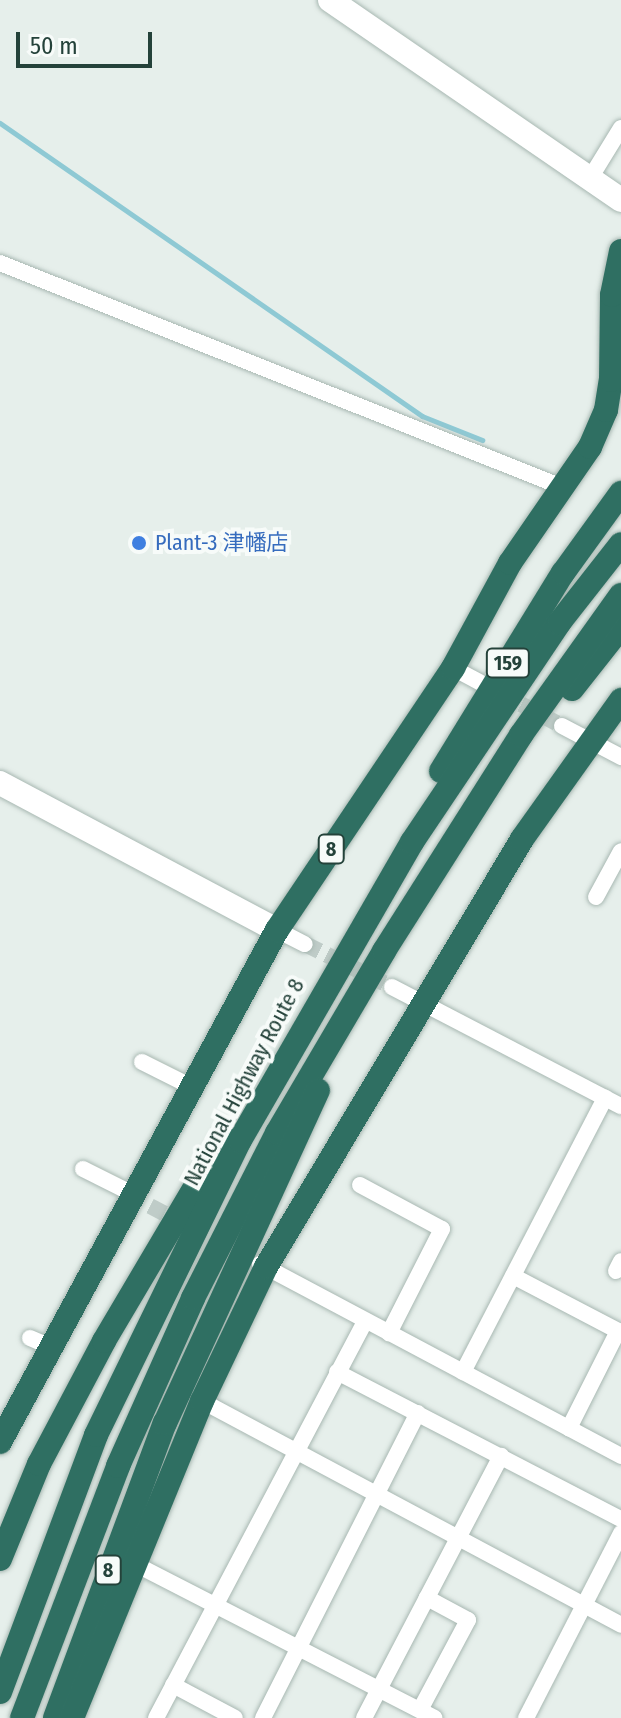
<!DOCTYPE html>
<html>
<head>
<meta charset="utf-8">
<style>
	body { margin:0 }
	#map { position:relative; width:621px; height:1718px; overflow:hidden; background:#e6efeb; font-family:"Fira Sans Condensed","Noto Sans JP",sans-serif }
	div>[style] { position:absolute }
	.stream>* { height:5px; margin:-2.5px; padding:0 2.5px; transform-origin:2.5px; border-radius:2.5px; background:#8ec9d4 }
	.street-tunnel>* { height:16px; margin-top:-8px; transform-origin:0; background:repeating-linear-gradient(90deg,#bfccc8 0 16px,transparent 0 24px) }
	.roads { filter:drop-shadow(0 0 2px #a8b8b2) drop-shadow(0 0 2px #a8b8b2) }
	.street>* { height:16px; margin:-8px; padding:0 8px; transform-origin:8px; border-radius:8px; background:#fff }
	.secondary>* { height:24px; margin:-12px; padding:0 12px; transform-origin:12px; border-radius:12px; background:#fff }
	.highway>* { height:24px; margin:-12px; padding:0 12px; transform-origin:12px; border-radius:12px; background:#2f6f62 }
	.dots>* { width:22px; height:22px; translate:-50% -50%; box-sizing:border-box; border:4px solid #f7fbf9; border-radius:50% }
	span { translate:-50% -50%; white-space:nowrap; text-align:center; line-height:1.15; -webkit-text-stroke:8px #f7fbf9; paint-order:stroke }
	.shield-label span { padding:2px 6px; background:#f7fbf9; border:2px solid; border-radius:6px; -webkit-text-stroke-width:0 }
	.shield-label { font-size:20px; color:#24423a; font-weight:700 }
	.shop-label { font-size:22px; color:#366cbe }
	.left { translate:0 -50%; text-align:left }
	.street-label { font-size:22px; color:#24423a }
	.scale { position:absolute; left:16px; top:32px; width:136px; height:36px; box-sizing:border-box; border:4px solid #24423a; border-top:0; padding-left:10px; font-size:24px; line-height:28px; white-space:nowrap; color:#24423a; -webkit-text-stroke:6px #f7fbf9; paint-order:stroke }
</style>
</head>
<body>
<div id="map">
	<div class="stream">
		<i style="left:0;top:123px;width:514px;rotate:34.77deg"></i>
		<i style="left:422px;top:416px;width:65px;rotate:21.8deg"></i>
	</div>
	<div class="street-tunnel">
		<i style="left:500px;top:693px;width:70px;rotate:28deg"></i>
		<i style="left:305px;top:944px;width:97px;rotate:26.3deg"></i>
		<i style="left:150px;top:1206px;width:90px;rotate:27.7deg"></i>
	</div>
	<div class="roads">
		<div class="street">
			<i style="left:589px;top:180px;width:61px;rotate:-58.4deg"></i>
			<i style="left:0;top:263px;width:605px;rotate:21.73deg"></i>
			<i style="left:453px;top:668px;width:30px;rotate:28deg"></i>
			<i style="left:562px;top:726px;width:67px;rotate:27.7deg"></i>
			<i style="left:596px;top:897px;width:52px;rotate:-61.5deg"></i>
			<i style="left:277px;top:930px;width:31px;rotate:27deg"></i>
			<i style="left:392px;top:987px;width:258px;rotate:27.5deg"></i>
			<i style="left:142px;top:1062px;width:56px;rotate:26.6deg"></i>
			<i style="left:83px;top:1169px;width:56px;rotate:26.6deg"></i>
			<i style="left:360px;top:1185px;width:93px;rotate:28.2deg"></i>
			<i style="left:442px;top:1229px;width:117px;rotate:117deg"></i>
			<i style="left:260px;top:1264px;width:409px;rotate:28deg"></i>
			<i style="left:616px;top:1271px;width:11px;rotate:-63deg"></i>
			<i style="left:513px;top:1276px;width:119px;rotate:27.6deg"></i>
			<i style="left:618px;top:1331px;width:109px;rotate:116.8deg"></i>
			<i style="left:30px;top:1338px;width:23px;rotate:23deg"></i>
			<i style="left:337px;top:1372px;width:320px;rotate:27.4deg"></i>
			<i style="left:463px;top:1372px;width:309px;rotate:-62.6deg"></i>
			<i style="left:202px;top:1401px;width:475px;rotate:28.1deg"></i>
			<i style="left:133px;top:1563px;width:339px;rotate:27.2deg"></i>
			<i style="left:173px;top:1685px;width:70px;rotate:28deg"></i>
			<i style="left:420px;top:1710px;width:102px;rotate:-61.9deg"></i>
			<i style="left:468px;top:1620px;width:47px;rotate:-151.8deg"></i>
			<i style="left:156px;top:1718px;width:449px;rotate:-62.2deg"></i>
			<i style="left:263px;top:1718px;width:342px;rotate:-63.1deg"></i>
			<i style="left:364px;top:1718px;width:296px;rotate:-62.4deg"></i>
			<i style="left:526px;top:1718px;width:208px;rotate:-62.8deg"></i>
		</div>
		<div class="secondary">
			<i style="left:330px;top:0;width:353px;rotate:34.5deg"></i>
			<i style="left:0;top:783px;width:314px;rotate:28deg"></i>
		</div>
		<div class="highway">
			<i style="left:572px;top:689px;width:79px;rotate:-51.7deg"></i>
			<i style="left:441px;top:771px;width:233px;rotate:-58.4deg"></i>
			<i style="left:563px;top:573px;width:99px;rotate:-54.1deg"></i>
			<i style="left:0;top:1442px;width:582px;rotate:-61.59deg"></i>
			<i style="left:277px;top:930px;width:316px;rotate:-56.1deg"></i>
			<i style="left:453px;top:668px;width:119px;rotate:-61.5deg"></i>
			<i style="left:510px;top:563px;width:141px;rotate:-55.4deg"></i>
			<i style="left:590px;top:447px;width:40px;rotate:-66.6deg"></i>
			<i style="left:606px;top:410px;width:30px;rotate:-81deg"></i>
			<i style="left:611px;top:380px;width:85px;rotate:-89.3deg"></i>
			<i style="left:612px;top:295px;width:45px;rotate:-78.4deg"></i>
			<i style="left:0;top:1559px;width:103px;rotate:-67.7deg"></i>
			<i style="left:39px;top:1464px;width:139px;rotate:-62.1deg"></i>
			<i style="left:104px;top:1341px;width:236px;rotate:-59.4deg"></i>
			<i style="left:0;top:1692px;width:274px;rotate:-69.5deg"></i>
			<i style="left:96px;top:1435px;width:328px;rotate:-64deg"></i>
			<i style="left:240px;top:1140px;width:344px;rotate:-60deg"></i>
			<i style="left:412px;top:842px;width:264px;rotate:-56.1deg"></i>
			<i style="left:559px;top:623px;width:100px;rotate:-51.9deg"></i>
			<i style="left:22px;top:1718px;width:270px;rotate:-69.1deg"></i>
			<i style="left:118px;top:1466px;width:184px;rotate:-65.9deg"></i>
			<i style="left:193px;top:1298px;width:185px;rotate:-63deg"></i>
			<i style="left:277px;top:1133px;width:211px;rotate:-59.5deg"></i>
			<i style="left:384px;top:951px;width:256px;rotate:-57.6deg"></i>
			<i style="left:521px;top:735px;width:172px;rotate:-54.5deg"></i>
			<i style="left:55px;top:1718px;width:315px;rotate:-69.6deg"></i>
			<i style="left:165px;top:1423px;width:366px;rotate:-65.3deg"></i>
			<i style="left:72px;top:1718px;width:343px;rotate:-67.7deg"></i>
			<i style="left:202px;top:1401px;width:148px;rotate:-64.5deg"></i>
			<i style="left:266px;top:1267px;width:499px;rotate:-59.1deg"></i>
			<i style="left:522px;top:839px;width:171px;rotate:-54.5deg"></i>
		</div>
	</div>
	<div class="dots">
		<i style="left:139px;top:543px;background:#3f7fe0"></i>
	</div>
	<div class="shield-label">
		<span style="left:508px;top:663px">159</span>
		<span style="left:331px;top:849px">8</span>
		<span style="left:108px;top:1570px">8</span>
	</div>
	<div class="shop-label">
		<span class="left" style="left:155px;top:543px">Plant-3 津幡店</span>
	</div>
	<div class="street-label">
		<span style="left:244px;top:1082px;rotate:-62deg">National Highway Route 8</span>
	</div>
	<div class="scale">50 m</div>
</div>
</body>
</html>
